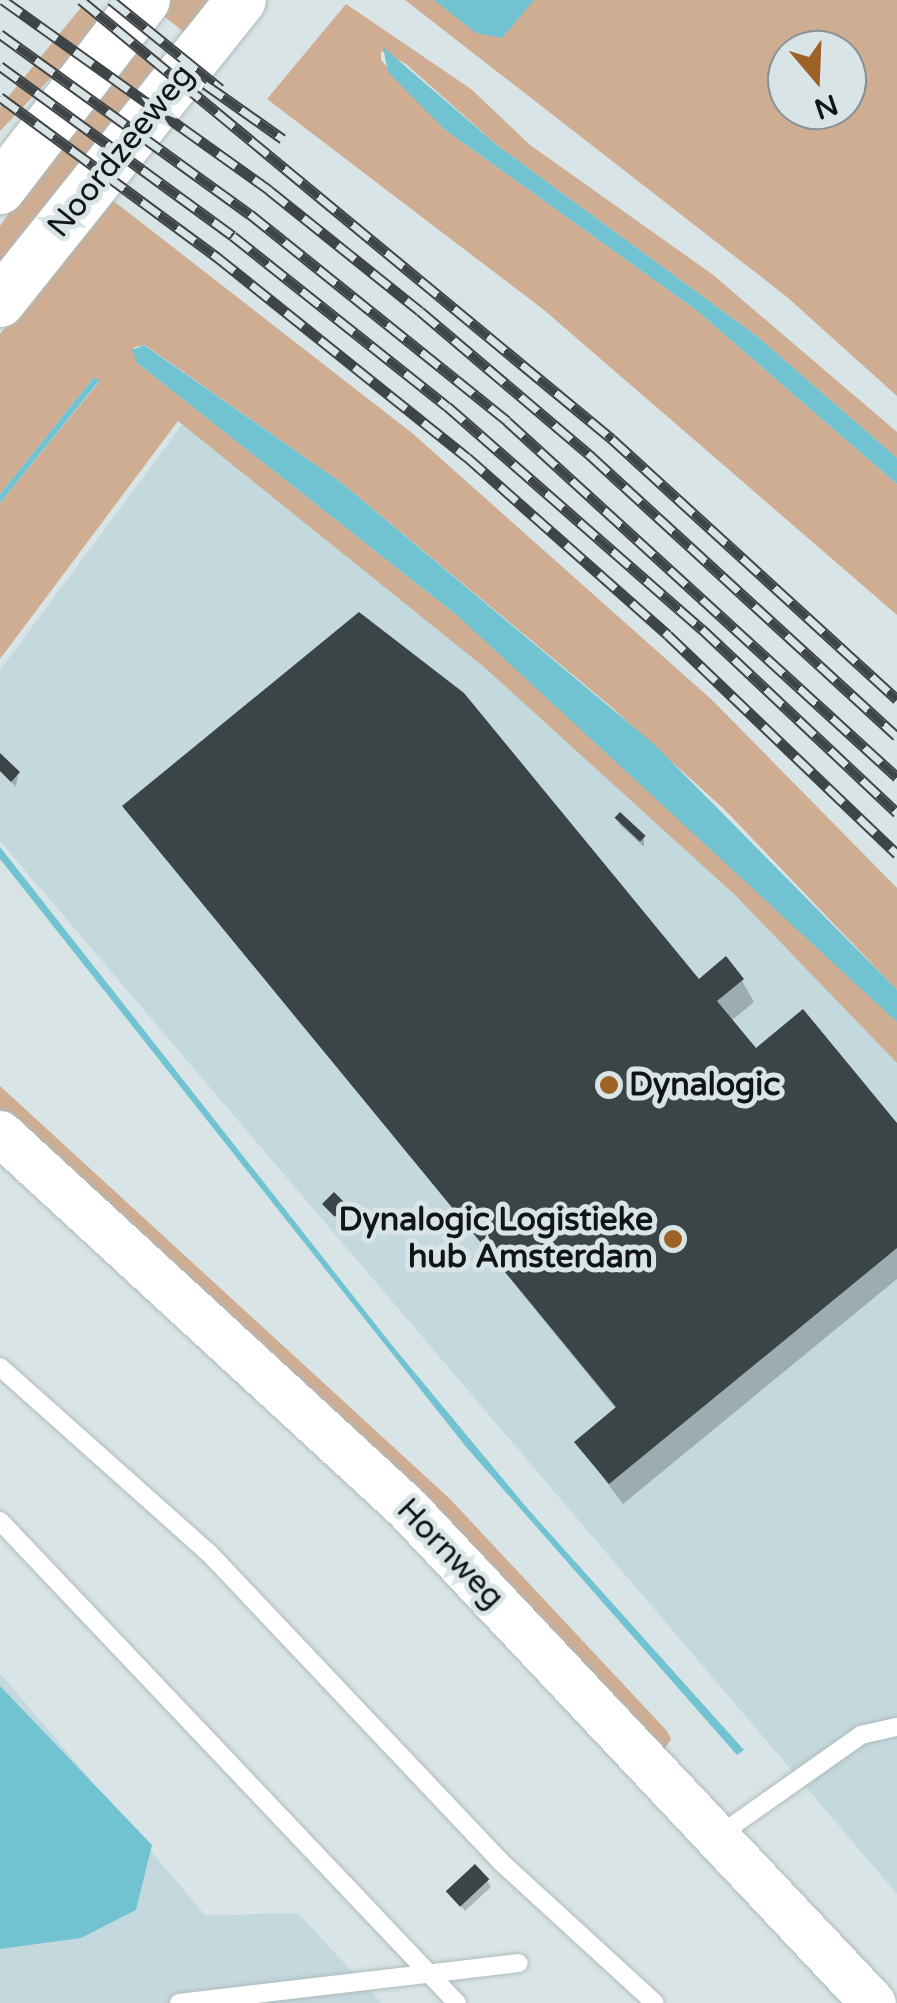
<!DOCTYPE html>
<html>
<head>
<meta charset="utf-8">
<style>
	body { margin:0 }
	#map { position:relative; width:897px; height:2003px; overflow:hidden; background:#d8e4e6; font-family:"Varela Round",sans-serif }
	div>[style] { position:absolute }
	.built>* { inset:0; background:#c4d9dd }
	.green>* { inset:0; background:#cead92 }
	.water>* { inset:0; background:#71c3d1 }
	.shadow>* { inset:0; background:#0003 }
	.building>* { inset:0; background:#3b4547; transform-origin:0 0 }
	.roads { filter:drop-shadow(0 0 2px #aebabc) drop-shadow(0 0 2px #aebabc) }
	.service>* { height:18px; margin:-9px; padding:0 9px; transform-origin:9px; border-radius:9px; background:#fff }
	.tertiary>* { height:45px; margin:-22.5px; padding:0 22.5px; transform-origin:22.5px; border-radius:22.5px; background:#fff }
	.secondary>* { height:50px; margin:-25px; padding:0 25px; transform-origin:25px; border-radius:25px; background:#fff }
	.rail>* { height:11px; margin-top:-5.5px; transform-origin:0; background:repeating-linear-gradient(90deg,#d8e4e6 0 22px,#3f4546 0 44px); box-sizing:border-box; border-block:2px solid #3f4546 }
	.dots>* { width:28px; height:28px; translate:-50% -50%; box-sizing:border-box; border:5px solid #d8e4e6; border-radius:50% }
	span { translate:-50% -50%; white-space:nowrap; text-align:center; line-height:1.15; -webkit-text-stroke:10px #d8e4e6; paint-order:stroke }
	.street-label { font-size:32px; color:#111516 }
	.poi-label { font-size:32px; color:#111516; font-weight:700 }
	.left { translate:0 -50%; text-align:left }
	.right { translate:-100% -50%; text-align:right }
	.north { position:absolute; left:767px; top:30px; width:100px; height:100px; box-sizing:border-box; background:#d8e4e6; border:2px solid #889193; border-radius:50%; rotate:161deg; font-size:28px; font-weight:700; line-height:40px; text-align:center; color:#111516 }
	.north::after { content:''; display:block; margin:auto; width:35px; height:45px; background:#9f6226; clip-path:polygon(50% 0,100% 100%,50% 72%,0 100%) }
</style>
</head>
<body>
<div id="map">
	<div class="built">
		<i style="clip-path:polygon(196px 406px,897px 985px,897px 1894px,0 841px,0 670px)"></i>
		<i style="clip-path:polygon(0 1673px,205px 1915px,298px 1913px,381px 2003px,0 2003px)"></i>
	</div>
	<div class="green">
		<i style="clip-path:polygon(164px 0,218px 0,189px 36px,156px 10px)"></i>
		<i style="clip-path:polygon(evenodd,405px 0,897px 0,897px 396px,787px 297px,405px 0,787px 50px,847px 50px,847px 110px,787px 110px,787px 50px)"></i>
		<i style="clip-path:polygon(346px 4px,471px 89px,530px 145px,712px 274px,897px 432px,897px 458px,758px 337px,498px 146px,406px 64px,381px 51px,381px 60px,444px 129px,696px 310px,897px 484px,897px 615px,544px 310px,267px 99px)"></i>
		<i style="clip-path:polygon(83px 5px,106px 20px,0 131px,0 107px)"></i>
		<i style="clip-path:polygon(143px 46px,166px 62px,0 274px,0 226px,62px 137px)"></i>
		<i style="clip-path:polygon(111px 199px,412px 433px,712px 700px,897px 888px,897px 990px,724px 809px,609px 705px,343px 484px,145px 345px,134px 347px,137px 363px,459px 617px,575px 718px,843px 968px,897px 1022px,897px 1063px,735px 895px,484px 667px,178px 421px,0 659px,0 503px,99px 382px,94px 377px,0 494px,0 334px)"></i>
		<i style="clip-path:polygon(0 1086px,450px 1499px,667px 1731px,671px 1739px,662px 1753px,0 1117px)"></i>
	</div>
	<div class="water">
		<i style="clip-path:polygon(434px 0,534px 0,502px 38px,476px 33px)"></i>
		<i style="clip-path:polygon(383px 47px,498px 146px,758px 337px,897px 458px,897px 484px,696px 310px,444px 129px,388px 72px)"></i>
		<i style="clip-path:polygon(144px 345px,343px 484px,655px 745px,897px 990px,897px 1022px,459px 617px,137px 363px,132px 350px)"></i>
		<i style="clip-path:polygon(94px 377px,99px 381px,0 503px,0 494px)"></i>
		<i style="clip-path:polygon(0 847px,391px 1344px,527px 1508px,744px 1750px,737px 1755px,467px 1448px,0 859px)"></i>
		<i style="clip-path:polygon(0 1686px,152px 1845px,136px 1910px,81px 1938px,0 1949px)"></i>
	</div>
	<div class="shadow">
		<i style="clip-path:polygon(0 760px,18px 774px,16px 787px,0 771px)"></i>
		<i style="clip-path:polygon(125px 806px,698px 982px,742px 981px,754px 1002px,731px 1021px,755px 1051px,897px 1127px,897px 1279px,623px 1504px,577px 1443px,617px 1410px)"></i>
		<i style="clip-path:polygon(617px 818px,644px 837px,644px 847px,620px 825px)"></i>
		<i style="clip-path:polygon(325px 1204px,345px 1206px,348px 1213px,340px 1221px)"></i>
		<i style="clip-path:polygon(487px 1880px,491px 1887px,465px 1911px,453px 1898px)"></i>
	</div>
	<div class="building">
		<i style="clip-path:polygon(359px 612px,464px 693px,699px 979px,726px 956px,744px 979px,717px 1001px,756px 1048px,803px 1009px,897px 1123px,897px 1248px,609px 1484px,574px 1442px,616px 1407px,122px 806px)"></i>
		<i style="clip-path:polygon(0 753px,20px 772px,11px 782px,0 771px)"></i>
		<i style="left:620px;top:812px;width:35px;height:8px;rotate:43deg"></i>
		<i style="left:334px;top:1192px;width:18px;height:17px;rotate:45deg"></i>
		<i style="left:475px;top:1864px;width:21px;height:40px;rotate:47deg"></i>
	</div>
	<div class="roads">
		<div class="service">
			<i style="left:0;top:1367px;width:278px;rotate:41.7deg"></i>
			<i style="left:208px;top:1552px;width:428px;rotate:46.6deg"></i>
			<i style="left:502px;top:1863px;width:207px;rotate:42.5deg"></i>
			<i style="left:0;top:1521px;width:664px;rotate:46.53deg"></i>
			<i style="left:715px;top:1838px;width:179px;rotate:-35.2deg"></i>
			<i style="left:861px;top:1735px;width:37px;rotate:-13deg"></i>
			<i style="left:179px;top:2003px;width:342px;rotate:-6.7deg"></i>
		</div>
		<div class="tertiary">
			<i style="left:0;top:1133px;width:552px;rotate:42.65deg"></i>
			<i style="left:406px;top:1507px;width:681px;rotate:46.72deg"></i>
		</div>
		<div class="secondary">
			<i style="left:0;top:189px;width:238px;rotate:-52.5deg"></i>
			<i style="left:0;top:302px;width:386px;rotate:-51.4deg"></i>
		</div>
	</div>
	<div class="rail">
		<i style="left:3px;top:0;width:327px;rotate:35.5deg"></i>
		<i style="left:269px;top:190px;width:193px;rotate:38.7deg"></i>
		<i style="left:420px;top:311px;width:226px;rotate:40.3deg"></i>
		<i style="left:592px;top:457px;width:413px;rotate:42.5deg"></i>
		<i style="left:81px;top:0;width:689px;rotate:39.58deg"></i>
		<i style="left:612px;top:439px;width:386px;rotate:42.4deg"></i>
		<i style="left:111px;top:0;width:141px;rotate:39deg"></i>
		<i style="left:0;top:34px;width:308px;rotate:35.8deg"></i>
		<i style="left:250px;top:214px;width:330px;rotate:38.8deg"></i>
		<i style="left:507px;top:421px;width:528px;rotate:42.39deg"></i>
		<i style="left:0;top:66px;width:288px;rotate:36.1deg"></i>
		<i style="left:233px;top:236px;width:273px;rotate:38.5deg"></i>
		<i style="left:447px;top:406px;width:339px;rotate:41.2deg"></i>
		<i style="left:702px;top:629px;width:268px;rotate:43.3deg"></i>
		<i style="left:205px;top:84px;width:95px;rotate:35.2deg"></i>
		<i style="left:0;top:97px;width:270px;rotate:36.4deg"></i>
		<i style="left:217px;top:257px;width:320px;rotate:38.7deg"></i>
		<i style="left:467px;top:457px;width:268px;rotate:41.5deg"></i>
		<i style="left:668px;top:635px;width:317px;rotate:43.7deg"></i>
	</div>
	<div class="dots">
		<i style="left:609px;top:1085px;background:#9f6226"></i>
		<i style="left:673px;top:1239px;background:#9f6226"></i>
	</div>
	<div class="street-label">
		<span style="left:121px;top:151px;rotate:-51deg">Noordzeeweg</span>
		<span style="left:450px;top:1554px;rotate:46deg">Hornweg</span>
	</div>
	<div class="poi-label">
		<span class="left" style="left:629px;top:1085px">Dynalogic</span>
		<span class="right" style="left:653px;top:1239px">Dynalogic Logistieke<br>hub Amsterdam</span>
	</div>
	<div class="north">N</div>
</div>
</body>
</html>
